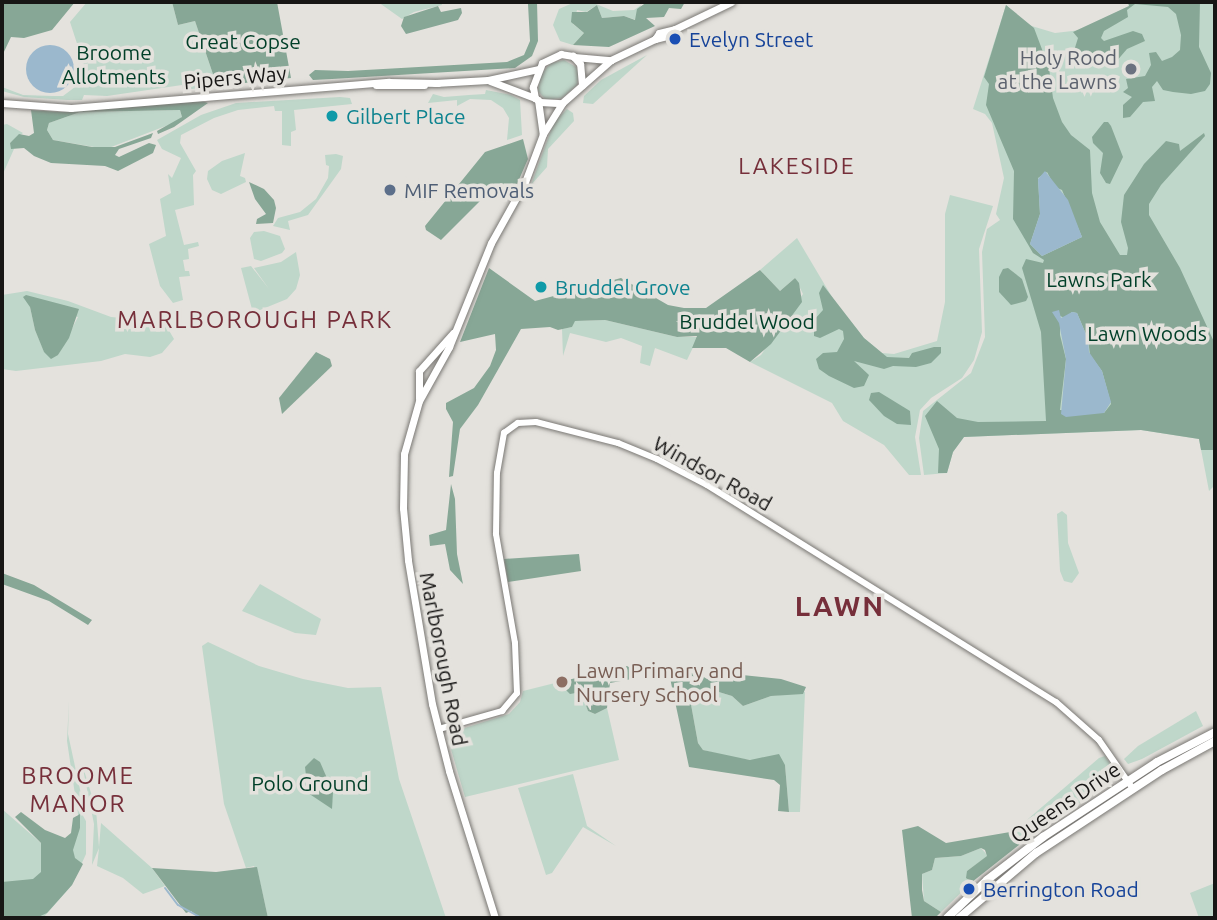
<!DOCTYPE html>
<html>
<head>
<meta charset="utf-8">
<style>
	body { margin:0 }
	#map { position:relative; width:1217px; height:920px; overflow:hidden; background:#e4e2dd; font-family:Ubuntu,sans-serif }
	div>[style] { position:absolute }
	.green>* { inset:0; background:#bfd7ca }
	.forest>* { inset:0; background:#87a796 }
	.water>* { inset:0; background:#9bb8cd }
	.round { border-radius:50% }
	.stream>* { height:2px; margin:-1px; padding:0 1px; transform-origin:1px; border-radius:1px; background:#9bb8cd }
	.roads { filter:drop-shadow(0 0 2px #7a7874) drop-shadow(0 0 2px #7a7874) }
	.tertiary>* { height:6px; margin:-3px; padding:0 3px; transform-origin:3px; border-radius:3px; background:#fff }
	.secondary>* { height:7px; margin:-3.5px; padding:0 3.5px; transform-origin:3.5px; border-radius:3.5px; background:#fff }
	.primary>* { height:8px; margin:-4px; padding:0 4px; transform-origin:4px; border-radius:4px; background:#fff }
	.dots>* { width:19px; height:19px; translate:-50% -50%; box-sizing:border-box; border:4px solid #e4e2dd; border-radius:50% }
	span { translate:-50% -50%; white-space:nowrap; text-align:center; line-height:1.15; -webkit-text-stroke:7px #e4e2dd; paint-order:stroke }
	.transit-label { font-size:21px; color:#164399 }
	.left { translate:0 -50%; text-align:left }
	.park-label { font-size:21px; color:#003f28 }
	.worship-label { font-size:21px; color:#5b616d }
	.right { translate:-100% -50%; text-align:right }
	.street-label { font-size:21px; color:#171615 }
	.culture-label { font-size:21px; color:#0d838f }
	.service-label { font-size:21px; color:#4e5e75 }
	.education-label { font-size:21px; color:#785e54 }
	.neighbourhood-label { font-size:23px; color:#762f3a; letter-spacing:2px }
	.quarter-label { font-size:24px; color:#762f3a; letter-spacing:2px }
	.district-label { font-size:28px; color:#762f3a; font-weight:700; letter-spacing:2px }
	.frame { position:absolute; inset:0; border:4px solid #171615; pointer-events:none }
</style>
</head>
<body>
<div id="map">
	<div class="green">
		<i style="clip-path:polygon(87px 2px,172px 2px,178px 25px,195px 21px,217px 86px,183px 90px,182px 85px,107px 96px,84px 95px,82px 100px,67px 100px,24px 97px,2px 91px,2px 87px,23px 95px,52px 96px,63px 96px,75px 87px,84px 65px,70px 22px)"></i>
		<i style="clip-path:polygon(378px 2px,441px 2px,442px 5px,414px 12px,402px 19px)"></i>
		<i style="clip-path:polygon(575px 2px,596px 4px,613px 11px,634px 10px,641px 5px,636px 20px,624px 16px,602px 18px,597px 5px,586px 12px,577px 10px,573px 24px,584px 33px,573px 45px,560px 41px,553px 25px,559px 9px)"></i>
		<i style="clip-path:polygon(1128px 2px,1215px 2px,1215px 485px,1209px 491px,1199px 439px,1141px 430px,964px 437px,953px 452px,947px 473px,924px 475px,919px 438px,923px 411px,971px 373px,985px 337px,982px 252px,987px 229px,1000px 220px,996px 214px,1004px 178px,992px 123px,985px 114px,973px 109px,1006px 5px,1025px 24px,1055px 33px,1081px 30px,1129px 6px)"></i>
		<i style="clip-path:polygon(647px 55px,593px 104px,583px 103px,584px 96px,601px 80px)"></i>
		<i style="clip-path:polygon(564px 60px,576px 67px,579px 74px,577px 85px,562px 98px,546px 100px,538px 91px,541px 74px,551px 63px)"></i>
		<i style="clip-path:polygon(486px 90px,511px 95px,520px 100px,522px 135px,507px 140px,509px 118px,503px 108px,491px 100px,470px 99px,457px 106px,457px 100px,428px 103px,433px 94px,444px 97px,469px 95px,485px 94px)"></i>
		<i style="clip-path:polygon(340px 97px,350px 98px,352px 104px,294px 110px,296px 130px,291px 132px,291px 146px,282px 145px,282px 111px,275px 111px,274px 106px,238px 110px,214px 118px,181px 135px,180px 143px,196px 171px,193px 175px,194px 205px,175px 210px,184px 245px,198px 242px,199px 246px,188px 249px,189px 259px,183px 260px,185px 271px,189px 271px,190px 276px,179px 277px,183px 300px,173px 303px,160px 286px,149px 244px,166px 236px,160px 199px,171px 193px,168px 174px,172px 178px,181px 158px,162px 149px,157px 140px,201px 115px,236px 103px)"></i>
		<i style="clip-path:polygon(567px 109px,573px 113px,574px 121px,548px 149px,547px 167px,531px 185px,554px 122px)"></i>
		<i style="clip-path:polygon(180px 110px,182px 117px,176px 122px,106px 149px,53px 140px,47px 130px,49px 123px,80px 112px)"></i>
		<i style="clip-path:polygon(7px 124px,23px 133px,10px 143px,14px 149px,2px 176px,2px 125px)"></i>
		<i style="clip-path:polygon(245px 153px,240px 176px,245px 178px,246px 182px,221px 194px,212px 190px,207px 179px,208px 171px,222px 161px)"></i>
		<i style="clip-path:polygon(336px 154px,343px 156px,341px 169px,308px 215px,288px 221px,290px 230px,273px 226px,278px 218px,300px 212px,316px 199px,328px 178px,329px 166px,326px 165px,325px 155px)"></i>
		<i style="clip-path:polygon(950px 195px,993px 206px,979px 249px,982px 332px,974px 360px,962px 378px,931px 398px,920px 410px,915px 437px,921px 475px,909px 475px,884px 445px,843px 421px,832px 403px,750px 362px,761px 355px,803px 294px,795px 278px,780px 291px,760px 270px,797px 238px,835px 302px,864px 338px,882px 353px,894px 354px,937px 341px,945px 302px,945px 214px)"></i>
		<i style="clip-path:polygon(264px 231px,280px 236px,285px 249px,282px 253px,261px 261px,254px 259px,250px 238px,254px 232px)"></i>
		<i style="clip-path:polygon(296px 252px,300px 275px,296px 289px,287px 299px,253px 313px,241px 268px,251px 266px,269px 289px,254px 268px,281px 262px)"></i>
		<i style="clip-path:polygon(evenodd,27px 291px,68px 301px,111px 317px,164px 322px,174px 339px,162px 353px,150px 357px,125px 354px,101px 361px,16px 371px,2px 369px,2px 295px,27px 291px,30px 307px,78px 317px,58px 355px,44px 351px,35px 330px,30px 307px)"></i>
		<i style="clip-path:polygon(605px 320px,677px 337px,698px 337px,687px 360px,655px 348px,650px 366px,640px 363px,642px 346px,621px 338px,606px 342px,570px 333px,563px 356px,562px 329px,572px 327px,574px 321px)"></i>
		<i style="clip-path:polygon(1062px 511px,1067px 515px,1068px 543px,1079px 573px,1072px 583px,1064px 581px,1060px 571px,1057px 514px)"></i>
		<i style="clip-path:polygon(260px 584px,321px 619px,316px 635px,295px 633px,242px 611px)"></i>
		<i style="clip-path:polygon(208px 642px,259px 666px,303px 679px,348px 688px,381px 687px,399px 779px,446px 918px,268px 918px,258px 873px,254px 866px,246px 868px,224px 804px,202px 646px)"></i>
		<i style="clip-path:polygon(555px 683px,557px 690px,581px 692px,588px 711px,595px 714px,607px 708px,619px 760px,465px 797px,448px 739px,452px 732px,509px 714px,520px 702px,523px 691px)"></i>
		<i style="clip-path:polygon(709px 689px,732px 696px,743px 706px,771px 696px,805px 692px,800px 812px,789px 812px,785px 765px,731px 757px,703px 750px,698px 743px,690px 699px,694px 690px)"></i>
		<i style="clip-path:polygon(69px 700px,68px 734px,86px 817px,86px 854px,72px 885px,43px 918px,17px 918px,80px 828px,67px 741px)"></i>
		<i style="clip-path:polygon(1196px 711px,1203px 726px,1142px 759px,1128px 764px,1124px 759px,1138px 746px)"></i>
		<i style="clip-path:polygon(1105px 756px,1116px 772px,1109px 782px,1019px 845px,1021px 839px,1016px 831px,1024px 834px,1027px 831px,1025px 823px,1028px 819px,1099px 758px)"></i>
		<i style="clip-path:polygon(82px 764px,96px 809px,99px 847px,101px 823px,152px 868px,165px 886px,143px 894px,123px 878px,97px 866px,99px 848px,92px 865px,94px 824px)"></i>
		<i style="clip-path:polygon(573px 774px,587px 826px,616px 846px,583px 827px,552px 873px,546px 875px,518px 788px)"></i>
		<i style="clip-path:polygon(2px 809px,41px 843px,66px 844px,3px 918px)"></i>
		<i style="clip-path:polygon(981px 848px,988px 856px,967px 871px,968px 881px,972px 882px,941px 912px,924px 901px,922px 874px,932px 870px,935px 858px,961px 856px)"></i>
		<i style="clip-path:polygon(1215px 883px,1215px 918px,1199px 918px,1190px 893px)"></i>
	</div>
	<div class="forest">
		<i style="clip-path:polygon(2px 2px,75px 2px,52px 30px,24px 38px,11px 37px,2px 56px)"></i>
		<i style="clip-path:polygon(172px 2px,277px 2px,291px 78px,217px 86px,195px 21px,178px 25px)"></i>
		<i style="clip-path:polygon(525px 2px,537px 2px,538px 41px,532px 56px,515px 68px,332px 79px,313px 80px,309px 75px,315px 70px,348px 71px,507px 62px,524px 55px,530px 41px,528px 4px)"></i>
		<i style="clip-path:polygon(647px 2px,685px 2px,681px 9px,669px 8px,664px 17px,646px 18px,655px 26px,609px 47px,573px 45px,584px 33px,571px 22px,572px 12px,587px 12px,597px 5px,602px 18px,624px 16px,635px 20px,637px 9px)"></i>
		<i style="clip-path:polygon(1128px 2px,1200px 2px,1199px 47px,1211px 73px,1210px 84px,1205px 91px,1191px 94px,1173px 92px,1163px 90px,1157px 81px,1152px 87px,1155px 101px,1143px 102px,1130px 117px,1123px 118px,1123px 105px,1132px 97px,1123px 92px,1128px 88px,1126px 79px,1145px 76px,1151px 65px,1149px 53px,1156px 52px,1162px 61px,1172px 57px,1180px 50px,1181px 35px,1176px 14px,1168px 7px,1135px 4px,1127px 10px,1128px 17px,1104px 31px,1101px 38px,1104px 41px,1133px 31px,1142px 34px,1145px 41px,1127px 49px,1115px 63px,1100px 63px,1073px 54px,1078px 38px,1073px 32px,1129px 6px)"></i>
		<i style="clip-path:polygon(evenodd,1006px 5px,1034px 28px,1049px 68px,1053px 98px,1062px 122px,1071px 135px,1090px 150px,1092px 193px,1100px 222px,1120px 255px,1127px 255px,1128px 248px,1121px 222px,1124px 195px,1144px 164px,1166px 141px,1179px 144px,1180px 151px,1204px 133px,1205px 136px,1161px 185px,1149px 204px,1149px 215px,1180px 268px,1215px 344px,1215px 450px,1201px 450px,1199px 439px,1141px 430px,964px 437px,953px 452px,947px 473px,938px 473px,939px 449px,925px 416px,937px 401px,957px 418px,978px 422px,1046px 421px,1041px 332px,1022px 268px,1026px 259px,1043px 263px,1044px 260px,1033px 253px,1013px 219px,1014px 171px,986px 105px,989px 84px,984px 77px,1006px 5px,1047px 172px,1055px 187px,1062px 190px,1082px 237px,1042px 256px,1030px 244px,1040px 214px,1038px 178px,1047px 172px,1006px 5px,1072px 312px,1077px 313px,1088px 339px,1090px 355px,1102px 371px,1111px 404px,1104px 413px,1060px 410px,1066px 359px,1060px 335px,1060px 316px,1065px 318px,1072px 312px)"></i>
		<i style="clip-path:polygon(438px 6px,441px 12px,461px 8px,462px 13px,458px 20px,406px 34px,401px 26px,404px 17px)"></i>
		<i style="clip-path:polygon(202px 101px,208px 103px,174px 127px,158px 134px,157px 131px,182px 117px,180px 110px,80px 112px,49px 123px,47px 130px,53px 140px,92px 147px,115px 147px,153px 133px,151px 138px,119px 149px,115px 155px,119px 157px,149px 143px,156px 145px,153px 153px,118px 171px,105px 166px,51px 163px,34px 156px,24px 148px,11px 149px,10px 143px,19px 134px,29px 136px,34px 133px,31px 110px,61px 112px)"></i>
		<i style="clip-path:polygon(1104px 122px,1108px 122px,1111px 126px,1123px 157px,1110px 184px,1106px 183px,1100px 173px,1103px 153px,1093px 143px,1092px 137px)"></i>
		<i style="clip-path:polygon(523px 139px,528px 159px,514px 191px,501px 183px,493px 188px,441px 240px,426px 230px,425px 226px,485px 152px)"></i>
		<i style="clip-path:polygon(249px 182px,264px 189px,274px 200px,276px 208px,273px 223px,256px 224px,257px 219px,266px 214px,255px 199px)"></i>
		<i style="clip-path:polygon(489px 268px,535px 301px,621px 278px,668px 305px,684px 308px,706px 308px,760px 270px,780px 291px,795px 278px,799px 283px,802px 302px,771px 344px,750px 362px,726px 348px,692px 348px,697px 336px,677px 337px,605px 320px,575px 321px,572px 327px,558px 330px,550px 327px,521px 329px,478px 405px,460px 429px,453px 476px,449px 477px,453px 422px,446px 409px,446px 403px,474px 388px,490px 366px,496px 350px,495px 334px,460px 342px)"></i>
		<i style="clip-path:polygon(1008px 268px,1022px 279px,1028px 297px,1026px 301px,1011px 305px,999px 292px,999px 277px,1003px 269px)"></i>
		<i style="clip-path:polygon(823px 285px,864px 338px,887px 357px,909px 358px,912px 353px,934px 347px,941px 347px,941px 353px,931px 363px,916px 367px,893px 366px,884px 369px,854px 361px,869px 375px,864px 386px,854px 388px,829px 376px,819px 369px,816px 359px,823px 353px,837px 352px,844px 339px,843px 331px,839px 329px,820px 338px,814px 336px,814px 320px,823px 310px,819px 293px)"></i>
		<i style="clip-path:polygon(26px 295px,79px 309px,69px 338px,58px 355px,51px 359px,44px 352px,35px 330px,30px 307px,23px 297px)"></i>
		<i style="clip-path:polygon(316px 352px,330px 359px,332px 366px,282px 414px,279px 398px)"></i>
		<i style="clip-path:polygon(879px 392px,910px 411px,911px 425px,897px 424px,884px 416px,869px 400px,871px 393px)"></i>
		<i style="clip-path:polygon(451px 484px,455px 499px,457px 554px,463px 584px,450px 570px,445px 544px,430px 546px,429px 535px,446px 530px)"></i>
		<i style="clip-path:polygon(579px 554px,581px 571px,508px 582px,504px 559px)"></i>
		<i style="clip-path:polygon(2px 573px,34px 585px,92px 620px,88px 625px,49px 601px,2px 584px)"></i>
		<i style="clip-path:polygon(684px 665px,707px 679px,723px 673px,781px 679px,806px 687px,803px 694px,771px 696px,743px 706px,732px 696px,709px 689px,694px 690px,690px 699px,698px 743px,703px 750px,750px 760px,779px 754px,785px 765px,789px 812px,778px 811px,780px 785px,774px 780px,689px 767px,670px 678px,675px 668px)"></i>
		<i style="clip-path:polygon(627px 666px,637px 672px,632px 679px,610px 683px,607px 708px,595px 714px,588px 711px,581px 692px,570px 694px,565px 689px,557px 690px,555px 683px)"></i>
		<i style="clip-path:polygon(314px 758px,320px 762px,333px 792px,332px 809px,308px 793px,305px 767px)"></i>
		<i style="clip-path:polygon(21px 812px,45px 830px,65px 838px,71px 833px,73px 818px,80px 814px,80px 828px,73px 850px,75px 858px,83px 864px,72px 885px,47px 913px,36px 918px,2px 918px,2px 882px,33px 879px,41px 872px,41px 843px,15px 817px)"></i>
		<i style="clip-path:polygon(918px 826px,946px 843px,1016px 831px,1021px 840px,1019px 845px,972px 882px,966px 878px,967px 871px,987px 856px,985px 850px,981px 848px,961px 856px,935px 858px,932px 870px,922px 874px,922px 890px,924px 901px,941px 912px,935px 918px,912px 918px,902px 830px)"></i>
		<i style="clip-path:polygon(257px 867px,268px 918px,200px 918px,191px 911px,186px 913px,152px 868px,216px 872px)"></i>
	</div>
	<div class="water">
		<i class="round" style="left:26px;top:45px;width:48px;height:48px"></i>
		<i style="clip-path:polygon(1045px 171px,1068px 200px,1082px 237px,1042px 256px,1030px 244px,1040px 214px,1038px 179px)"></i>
		<i style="clip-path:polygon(1059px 310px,1061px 318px,1072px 312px,1077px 313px,1088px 339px,1089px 352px,1102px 371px,1111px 402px,1104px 413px,1066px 417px,1061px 414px,1066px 359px,1059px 323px,1052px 312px)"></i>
	</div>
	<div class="stream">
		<i style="left:165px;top:888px;width:21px;rotate:53deg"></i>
		<i style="left:178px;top:905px;width:26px;rotate:29deg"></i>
	</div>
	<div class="roads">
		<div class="tertiary">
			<i style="left:439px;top:729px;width:66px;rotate:-15.9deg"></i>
			<i style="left:502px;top:711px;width:23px;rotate:-50deg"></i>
			<i style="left:517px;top:693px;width:50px;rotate:-92.3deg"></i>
			<i style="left:515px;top:643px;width:111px;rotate:-99.9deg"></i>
			<i style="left:496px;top:534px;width:61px;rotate:-89.1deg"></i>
			<i style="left:497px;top:473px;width:41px;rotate:-80.1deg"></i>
			<i style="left:504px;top:433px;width:17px;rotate:-36deg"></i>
			<i style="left:518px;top:423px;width:18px;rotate:-3deg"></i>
			<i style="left:536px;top:422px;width:85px;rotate:14.4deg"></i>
			<i style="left:618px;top:443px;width:42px;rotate:22.3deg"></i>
			<i style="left:657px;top:459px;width:56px;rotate:27.5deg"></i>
			<i style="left:707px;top:485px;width:411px;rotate:31.9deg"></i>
			<i style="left:1056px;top:702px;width:57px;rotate:41.5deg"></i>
			<i style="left:1099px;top:740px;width:60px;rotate:55.2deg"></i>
		</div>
		<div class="secondary">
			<i style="left:655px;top:39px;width:16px;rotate:-14deg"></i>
			<i style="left:671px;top:35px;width:7px;rotate:-56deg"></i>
			<i style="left:574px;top:57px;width:37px;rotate:5deg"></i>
			<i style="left:490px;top:81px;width:48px;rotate:20.7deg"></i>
			<i style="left:435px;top:83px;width:53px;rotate:-3.2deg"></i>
			<i style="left:488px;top:80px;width:51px;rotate:-12.4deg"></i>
			<i style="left:376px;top:85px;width:48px"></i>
			<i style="left:582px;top:85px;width:21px;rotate:-95deg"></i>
			<i style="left:580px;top:64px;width:11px;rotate:-131deg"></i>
			<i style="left:573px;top:56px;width:12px;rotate:-171deg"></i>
			<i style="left:561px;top:54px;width:21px;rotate:155deg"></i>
			<i style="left:542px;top:63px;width:26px;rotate:111deg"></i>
			<i style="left:533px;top:87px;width:11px;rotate:80deg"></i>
			<i style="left:535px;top:98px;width:6px;rotate:39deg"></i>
			<i style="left:540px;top:102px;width:22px;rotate:3deg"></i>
			<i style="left:562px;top:103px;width:65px;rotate:-41.3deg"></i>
			<i style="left:611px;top:60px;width:49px;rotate:-25.5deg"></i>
			<i style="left:655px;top:39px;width:7px;rotate:-56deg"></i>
			<i style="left:659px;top:33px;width:16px;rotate:-14deg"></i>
			<i style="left:675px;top:29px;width:62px;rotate:-25.7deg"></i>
			<i style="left:538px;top:100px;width:34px;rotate:82deg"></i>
			<i style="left:2px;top:103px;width:69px;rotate:4.1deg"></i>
			<i style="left:71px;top:108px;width:319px;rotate:-4.7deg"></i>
			<i style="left:389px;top:82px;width:49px;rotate:1.2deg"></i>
			<i style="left:419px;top:398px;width:27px;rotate:-90deg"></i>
			<i style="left:419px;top:371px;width:51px;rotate:-48.2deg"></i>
			<i style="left:495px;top:918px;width:154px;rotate:-107.4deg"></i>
			<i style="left:449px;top:771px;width:69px;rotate:-104.2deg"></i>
			<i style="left:432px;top:704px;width:146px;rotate:-99.5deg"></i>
			<i style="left:408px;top:560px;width:52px;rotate:-95.5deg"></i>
			<i style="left:403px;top:508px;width:54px;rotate:-88.9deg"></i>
			<i style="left:404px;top:454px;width:55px;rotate:-74.2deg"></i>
			<i style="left:419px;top:401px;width:62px;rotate:-60.9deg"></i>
			<i style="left:449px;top:347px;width:112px;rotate:-68deg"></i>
			<i style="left:491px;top:243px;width:70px;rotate:-60.9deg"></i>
			<i style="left:525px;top:182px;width:51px;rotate:-69.4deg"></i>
			<i style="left:543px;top:134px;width:36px;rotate:-58deg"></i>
		</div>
		<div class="primary">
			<i style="left:947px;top:918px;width:55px;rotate:-43.5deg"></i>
			<i style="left:987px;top:880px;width:71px;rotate:-37.5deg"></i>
			<i style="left:1043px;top:837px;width:136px;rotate:-33.3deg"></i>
			<i style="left:1157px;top:762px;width:65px;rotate:-27.3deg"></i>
			<i style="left:959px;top:918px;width:101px;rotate:-40.2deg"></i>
			<i style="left:1036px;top:853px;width:151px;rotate:-33.4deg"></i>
			<i style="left:1162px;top:770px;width:60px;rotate:-28.7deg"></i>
		</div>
	</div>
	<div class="dots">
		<i style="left:675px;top:39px;background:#1a4fb4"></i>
		<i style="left:1131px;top:69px;background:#6b7280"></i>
		<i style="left:332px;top:116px;background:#0f9aa8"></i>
		<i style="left:390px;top:190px;background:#5c6f8a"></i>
		<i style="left:541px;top:287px;background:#0f9aa8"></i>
		<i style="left:562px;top:682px;background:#8d6e63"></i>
		<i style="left:969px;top:889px;background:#1a4fb4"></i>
	</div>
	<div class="transit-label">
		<span class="left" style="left:689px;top:39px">Evelyn Street</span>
		<span class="left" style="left:983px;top:889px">Berrington Road</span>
	</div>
	<div class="park-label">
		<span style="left:243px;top:41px">Great Copse</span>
		<span style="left:114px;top:64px">Broome<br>Allotments</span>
		<span style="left:1099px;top:279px">Lawns Park</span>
		<span style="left:747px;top:321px">Bruddel Wood</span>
		<span style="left:1147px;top:333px">Lawn Woods</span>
		<span style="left:310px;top:783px">Polo Ground</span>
	</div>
	<div class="worship-label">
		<span class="right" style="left:1117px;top:69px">Holy Rood<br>at the Lawns</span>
	</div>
	<div class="street-label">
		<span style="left:235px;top:77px;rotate:-5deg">Pipers Way</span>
		<span style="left:713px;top:473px;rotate:29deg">Windsor Road</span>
		<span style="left:444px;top:659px;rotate:79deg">Marlborough Road</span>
		<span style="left:1065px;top:802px;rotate:-34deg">Queens Drive</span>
	</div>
	<div class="culture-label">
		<span class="left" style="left:346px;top:116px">Gilbert Place</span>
		<span class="left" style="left:555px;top:287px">Bruddel Grove</span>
	</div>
	<div class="service-label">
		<span class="left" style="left:404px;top:190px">MIF Removals</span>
	</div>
	<div class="education-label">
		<span class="left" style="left:576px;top:682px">Lawn Primary and<br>Nursery School</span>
	</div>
	<div class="neighbourhood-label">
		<span style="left:797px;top:166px">LAKESIDE</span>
	</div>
	<div class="quarter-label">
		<span style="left:255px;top:320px">MARLBOROUGH PARK</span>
		<span style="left:78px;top:790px">BROOME<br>MANOR</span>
	</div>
	<div class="district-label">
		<span style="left:840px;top:606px">LAWN</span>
	</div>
	<div class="frame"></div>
</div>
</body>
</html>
